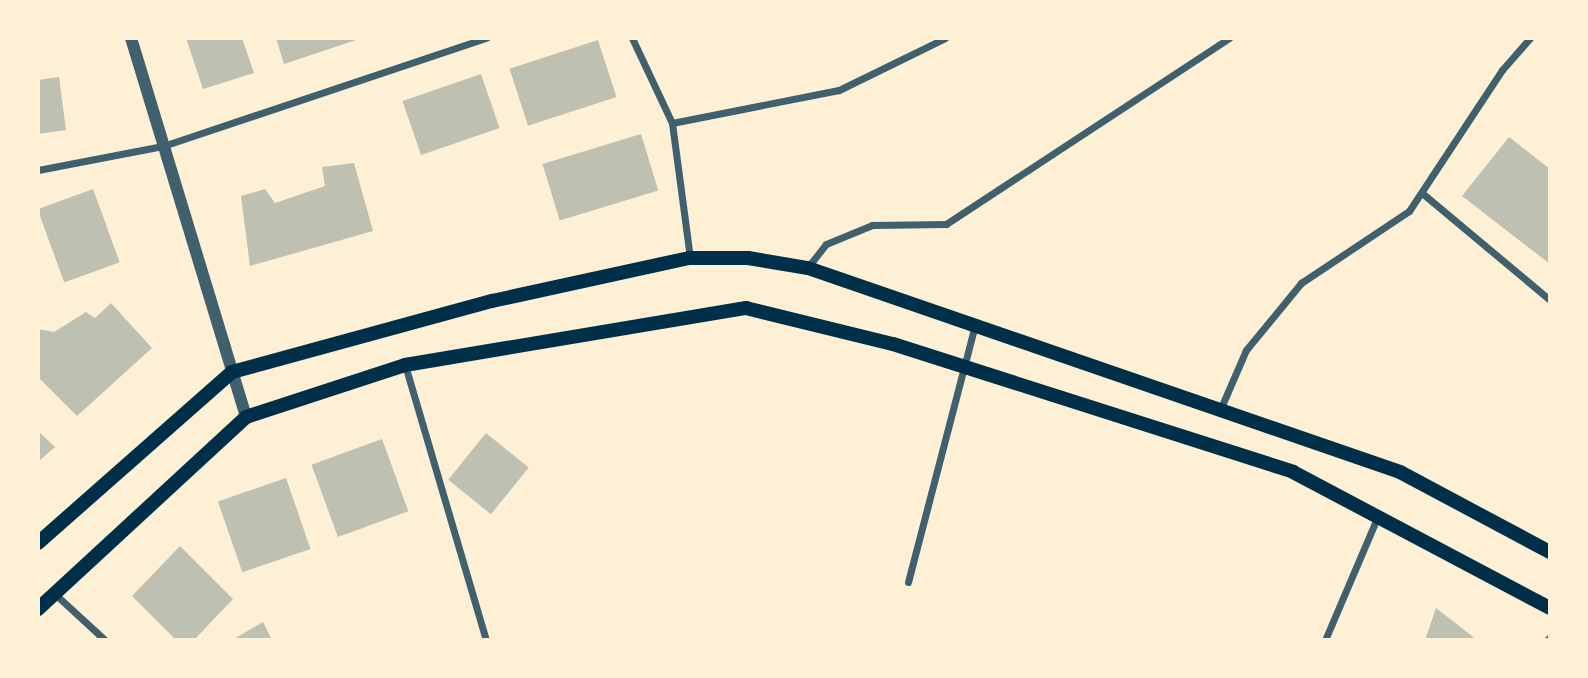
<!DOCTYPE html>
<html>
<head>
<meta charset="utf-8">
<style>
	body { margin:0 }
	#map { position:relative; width:1588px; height:678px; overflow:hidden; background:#fdf0d5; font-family:"Source Sans 3",sans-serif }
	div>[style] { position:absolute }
	.building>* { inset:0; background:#bec0b2; transform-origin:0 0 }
	.minor>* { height:7px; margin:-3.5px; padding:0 3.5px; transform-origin:3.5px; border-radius:3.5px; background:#3f606c }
	.tertiary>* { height:12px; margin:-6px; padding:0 6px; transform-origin:6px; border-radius:6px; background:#3f606c }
	.secondary>* { height:14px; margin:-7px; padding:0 7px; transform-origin:7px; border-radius:7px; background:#003049 }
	span { translate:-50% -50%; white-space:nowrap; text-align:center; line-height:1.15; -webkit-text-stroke:5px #fdf0d5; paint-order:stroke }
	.frame { position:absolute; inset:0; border:40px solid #fdf0d5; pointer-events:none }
</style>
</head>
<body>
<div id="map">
	<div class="building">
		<i style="clip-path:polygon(186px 38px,242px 38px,254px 73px,203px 89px)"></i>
		<i style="clip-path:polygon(276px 38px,359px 38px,359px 39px,284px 64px)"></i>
		<i style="left:598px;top:40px;width:60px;height:93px;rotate:72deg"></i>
		<i style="left:481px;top:74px;width:57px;height:83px;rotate:71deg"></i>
		<i style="clip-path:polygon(59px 77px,66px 130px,38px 134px,38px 80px)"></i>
		<i style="left:641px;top:134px;width:59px;height:103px;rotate:73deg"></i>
		<i style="clip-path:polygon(1509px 137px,1550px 169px,1550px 264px,1462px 196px)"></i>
		<i style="clip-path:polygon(354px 163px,373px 231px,250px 266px,241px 196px,265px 189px,275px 203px,325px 186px,322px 167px)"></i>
		<i style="left:93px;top:189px;width:78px;height:59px;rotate:70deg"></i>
		<i style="clip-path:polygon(111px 303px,152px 348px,77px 416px,38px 377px,38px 329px,54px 332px,86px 312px,95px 318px)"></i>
		<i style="clip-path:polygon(38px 431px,55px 447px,38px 462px)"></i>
		<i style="left:486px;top:433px;width:55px;height:60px;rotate:39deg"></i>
		<i style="left:382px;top:439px;width:77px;height:75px;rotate:70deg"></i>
		<i style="left:286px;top:478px;width:75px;height:72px;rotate:71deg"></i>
		<i style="clip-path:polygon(180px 546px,233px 599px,194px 640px,176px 640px,132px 596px)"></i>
		<i style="clip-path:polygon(1436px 608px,1477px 640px,1425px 640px)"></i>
		<i style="clip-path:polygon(263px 622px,272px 640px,232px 640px)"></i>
	</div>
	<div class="minor">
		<i style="left:632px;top:38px;width:94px;rotate:64.8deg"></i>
		<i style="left:672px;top:123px;width:136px;rotate:82.4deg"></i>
		<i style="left:672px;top:123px;width:170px;rotate:-11.2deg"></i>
		<i style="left:839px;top:90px;width:118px;rotate:-26.1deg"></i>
		<i style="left:38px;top:170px;width:127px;rotate:-10.9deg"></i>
		<i style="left:163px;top:146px;width:341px;rotate:-18.5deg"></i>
		<i style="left:1422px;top:193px;width:167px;rotate:39.9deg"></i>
		<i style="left:808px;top:267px;width:29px;rotate:-52deg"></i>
		<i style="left:826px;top:244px;width:50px;rotate:-22.4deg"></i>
		<i style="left:872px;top:225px;width:74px;rotate:-0.8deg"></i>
		<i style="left:946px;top:224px;width:339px;rotate:-33.3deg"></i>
		<i style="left:405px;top:365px;width:287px;rotate:73.6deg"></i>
		<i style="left:1220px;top:410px;width:65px;rotate:-66.6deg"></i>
		<i style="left:1246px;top:350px;width:87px;rotate:-50.6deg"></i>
		<i style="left:1301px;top:283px;width:130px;rotate:-33.7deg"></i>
		<i style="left:1409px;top:211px;width:169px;rotate:-56.6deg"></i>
		<i style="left:1502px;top:70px;width:43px;rotate:-48.8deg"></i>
		<i style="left:908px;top:582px;width:266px;rotate:-75.4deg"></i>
		<i style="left:56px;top:595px;width:67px;rotate:42.6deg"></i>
		<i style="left:1325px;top:640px;width:133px;rotate:-66.9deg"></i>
		<i style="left:1547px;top:640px;width:4px;rotate:-45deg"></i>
	</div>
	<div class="tertiary">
		<i style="left:131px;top:38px;width:396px;rotate:73.1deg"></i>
	</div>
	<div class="secondary">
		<i style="left:38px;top:543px;width:259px;rotate:-41.4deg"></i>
		<i style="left:232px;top:372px;width:270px;rotate:-15.3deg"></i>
		<i style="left:492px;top:301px;width:203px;rotate:-12.3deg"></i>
		<i style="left:690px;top:258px;width:58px"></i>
		<i style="left:748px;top:258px;width:61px;rotate:9.5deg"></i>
		<i style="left:808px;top:268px;width:626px;rotate:19.01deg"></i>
		<i style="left:1400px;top:472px;width:170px;rotate:28.1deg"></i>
		<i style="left:38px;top:609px;width:283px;rotate:-42.7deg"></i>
		<i style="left:246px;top:417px;width:167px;rotate:-18.1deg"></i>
		<i style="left:405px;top:365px;width:346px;rotate:-9.5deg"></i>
		<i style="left:746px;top:308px;width:151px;rotate:13.8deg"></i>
		<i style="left:893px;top:344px;width:420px;rotate:17.7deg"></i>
		<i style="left:1293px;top:472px;width:291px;rotate:27.9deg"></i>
	</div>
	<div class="frame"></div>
</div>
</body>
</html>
